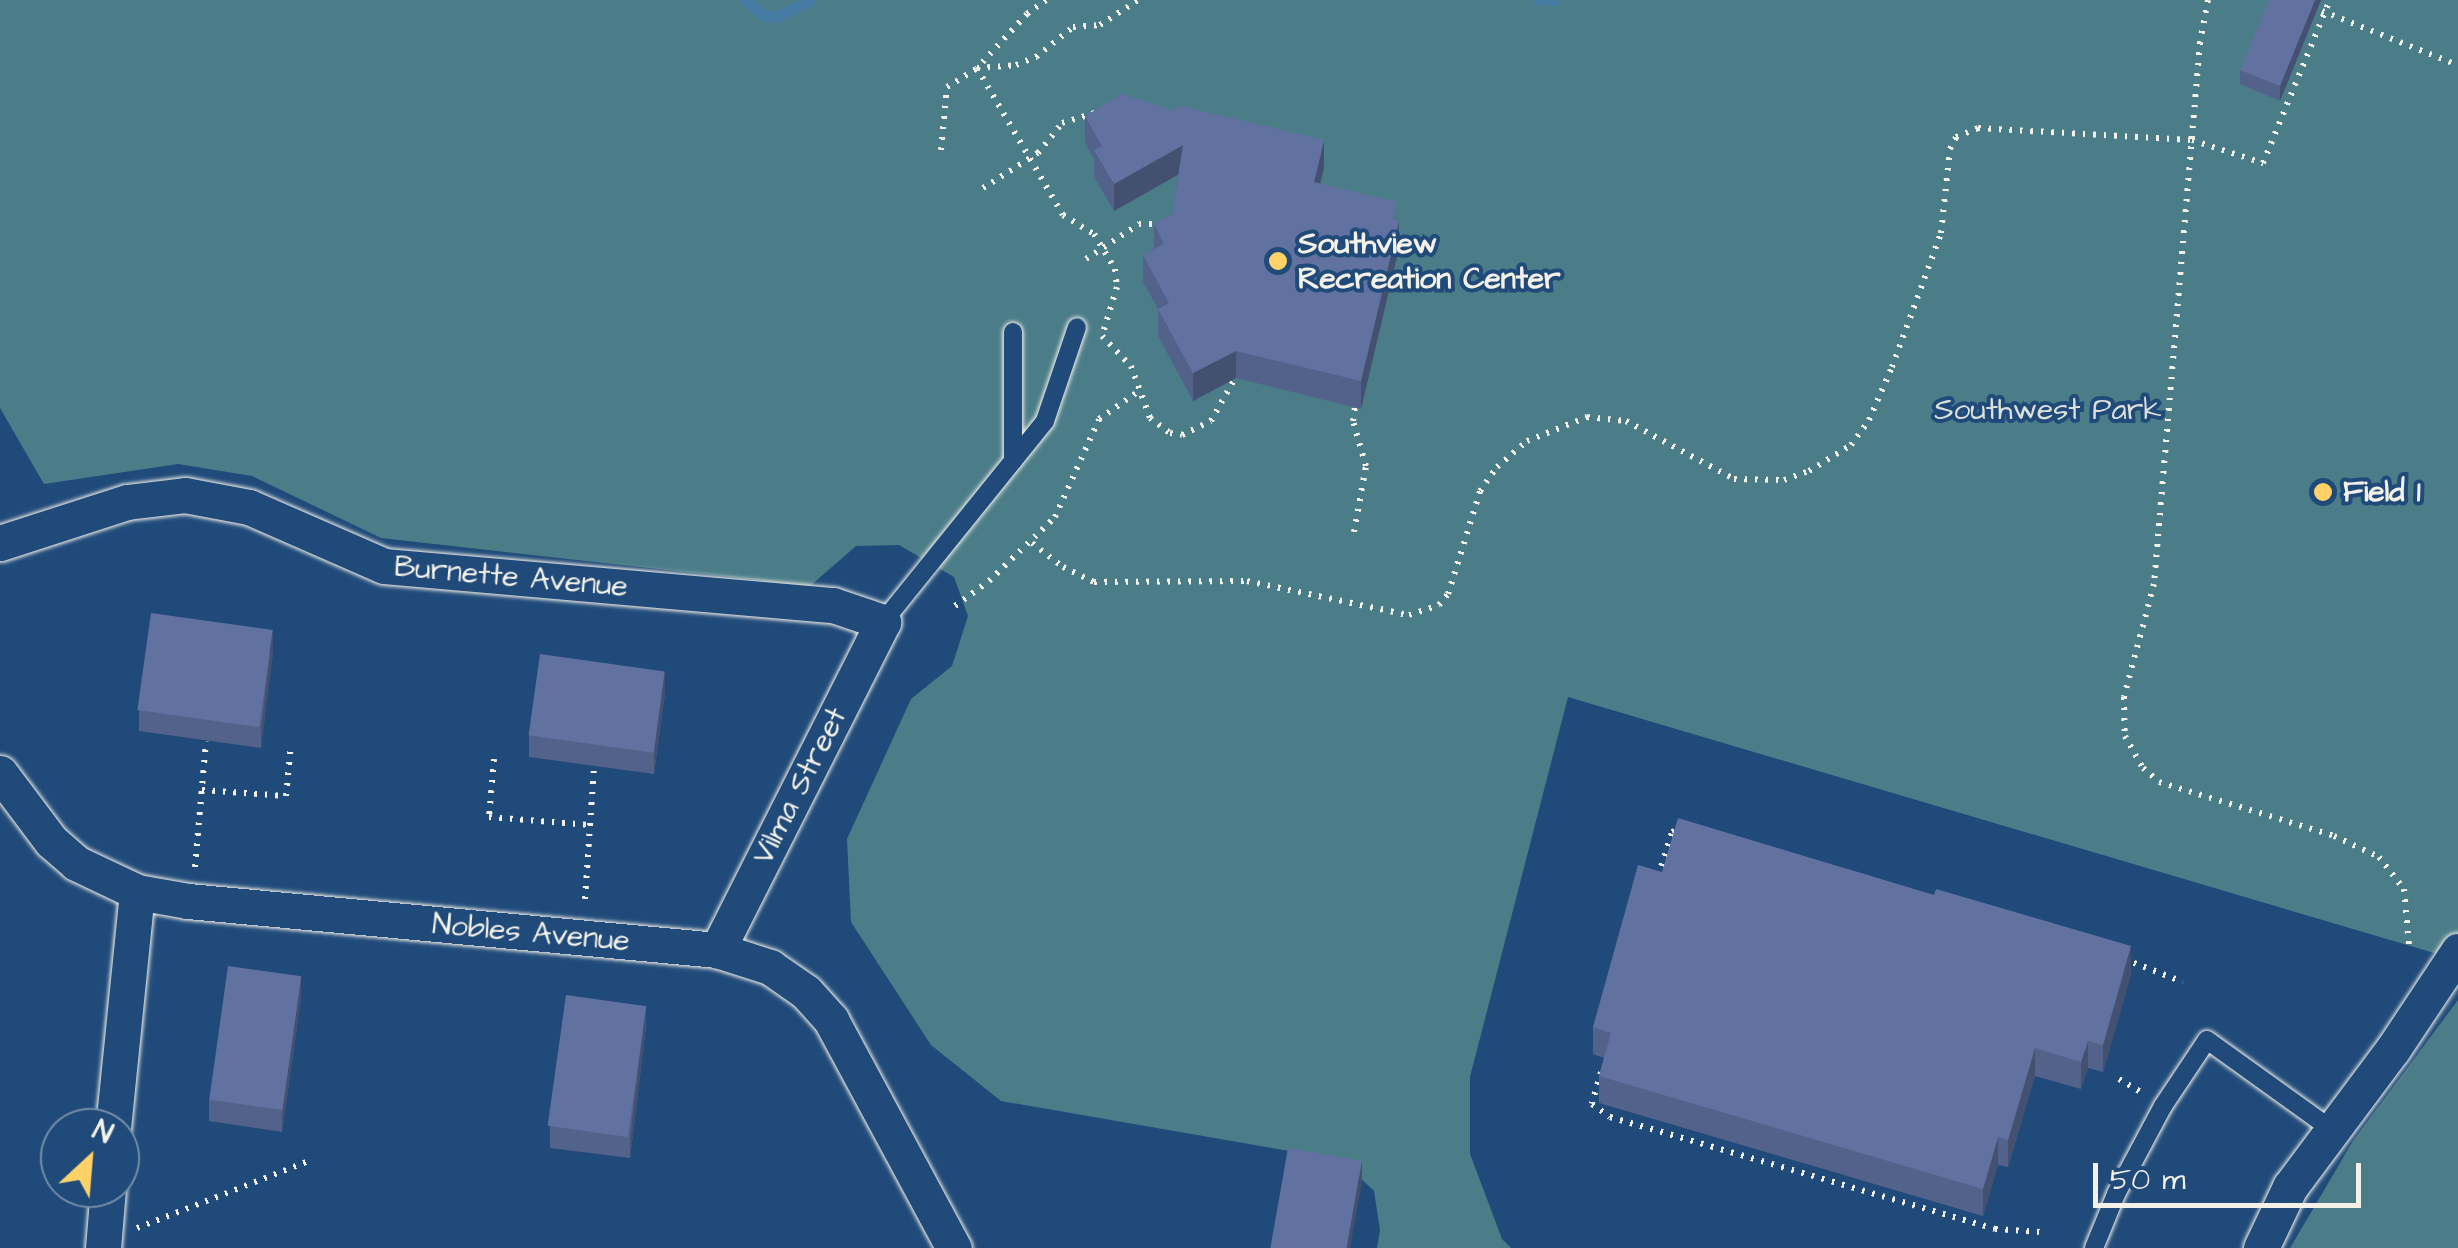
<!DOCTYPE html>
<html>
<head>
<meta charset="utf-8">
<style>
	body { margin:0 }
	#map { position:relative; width:2458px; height:1248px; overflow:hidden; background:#1f4a7a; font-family:"Architects Daughter",sans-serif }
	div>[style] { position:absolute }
	.green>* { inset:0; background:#4b7d89 }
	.stream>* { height:11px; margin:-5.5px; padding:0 5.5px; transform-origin:5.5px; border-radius:5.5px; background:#457aa2 }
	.path>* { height:6px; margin-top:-3px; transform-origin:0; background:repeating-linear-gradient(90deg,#f4f1e8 0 2.5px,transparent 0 10.5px) }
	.roads { filter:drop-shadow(0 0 2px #f4f1e8) drop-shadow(0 0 2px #f4f1e8) }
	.lane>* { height:18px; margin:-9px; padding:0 9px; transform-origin:9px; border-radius:9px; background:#1f4a7a }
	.street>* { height:35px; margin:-17.5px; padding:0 17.5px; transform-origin:17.5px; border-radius:17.5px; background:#1f4a7a }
	.wall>* { inset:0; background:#53628a }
	.shaded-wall>* { inset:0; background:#445070 }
	.building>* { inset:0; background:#6172a0; transform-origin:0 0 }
	.dots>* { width:28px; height:28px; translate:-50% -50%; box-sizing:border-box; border:5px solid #1f4a7a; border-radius:50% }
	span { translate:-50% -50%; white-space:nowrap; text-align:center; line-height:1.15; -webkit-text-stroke:8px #1f4a7a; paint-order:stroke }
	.poi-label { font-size:30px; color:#f4f1e8; font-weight:700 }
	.left { translate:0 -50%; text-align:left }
	.park-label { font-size:30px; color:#dbe0da }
	.street-label { font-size:30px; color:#f4f1e8 }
	.north { position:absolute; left:40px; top:1108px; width:100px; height:100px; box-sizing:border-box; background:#1f4a7a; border:2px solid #748da6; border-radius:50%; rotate:26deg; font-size:28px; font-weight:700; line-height:40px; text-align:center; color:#f4f1e8 }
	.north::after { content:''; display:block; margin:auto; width:35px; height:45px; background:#ffd166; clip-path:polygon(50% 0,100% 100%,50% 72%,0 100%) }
	.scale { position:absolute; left:2093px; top:1163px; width:268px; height:45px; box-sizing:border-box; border:5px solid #f4f1e8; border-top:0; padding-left:12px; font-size:30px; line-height:35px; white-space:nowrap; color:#f4f1e8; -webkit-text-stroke:8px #1f4a7a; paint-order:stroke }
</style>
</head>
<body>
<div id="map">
	<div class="green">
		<i style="clip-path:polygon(0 0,2458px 0,2458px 960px,1568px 697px,1470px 1077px,1470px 1154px,1502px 1239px,1511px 1248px,1377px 1248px,1380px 1230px,1374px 1191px,1341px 1160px,1001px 1101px,931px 1045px,851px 922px,847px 839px,911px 699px,952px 666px,968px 616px,954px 577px,899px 545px,856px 546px,810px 586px,381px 538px,252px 476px,178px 464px,44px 484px,0 408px)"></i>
		<i style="clip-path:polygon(2458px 1000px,2458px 1248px,2290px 1248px,2353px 1141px)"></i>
	</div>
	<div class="stream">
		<i style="left:745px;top:0;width:25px;rotate:40deg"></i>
		<i style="left:764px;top:16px;width:13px;rotate:4deg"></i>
		<i style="left:777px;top:17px;width:37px;rotate:-27deg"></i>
		<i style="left:1539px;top:0;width:15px"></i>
	</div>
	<div class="path">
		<i style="left:1046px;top:0;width:24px;rotate:144deg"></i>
		<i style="left:1027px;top:14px;width:74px;rotate:132.8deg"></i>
		<i style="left:977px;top:68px;width:170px;rotate:59.7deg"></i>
		<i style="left:1063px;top:215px;width:36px;rotate:32deg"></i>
		<i style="left:1094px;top:234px;width:41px;rotate:59deg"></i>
		<i style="left:1115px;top:269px;width:18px;rotate:84deg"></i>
		<i style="left:1117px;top:287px;width:51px;rotate:107deg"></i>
		<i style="left:1102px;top:336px;width:42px;rotate:46deg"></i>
		<i style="left:1131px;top:366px;width:55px;rotate:69.9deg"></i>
		<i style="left:1150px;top:418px;width:25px;rotate:37deg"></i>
		<i style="left:1170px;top:433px;width:12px;rotate:9deg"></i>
		<i style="left:1182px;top:435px;width:32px;rotate:-26deg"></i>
		<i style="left:1211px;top:421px;width:49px;rotate:-60.8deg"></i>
		<i style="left:2208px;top:0;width:43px;rotate:100.8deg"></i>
		<i style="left:2200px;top:42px;width:544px;rotate:94.85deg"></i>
		<i style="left:2154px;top:584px;width:117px;rotate:104.9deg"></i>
		<i style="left:2124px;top:697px;width:39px;rotate:89deg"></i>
		<i style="left:2125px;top:736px;width:37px;rotate:61deg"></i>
		<i style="left:2143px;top:768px;width:21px;rotate:41deg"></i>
		<i style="left:2159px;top:782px;width:183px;rotate:17.1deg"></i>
		<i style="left:2334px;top:836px;width:50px;rotate:25deg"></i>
		<i style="left:2379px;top:857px;width:41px;rotate:52deg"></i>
		<i style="left:2404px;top:889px;width:56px;rotate:84.9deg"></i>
		<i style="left:2322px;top:11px;width:146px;rotate:21.7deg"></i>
		<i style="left:941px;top:150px;width:63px;rotate:-84.6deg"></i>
		<i style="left:947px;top:87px;width:36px;rotate:-32deg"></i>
		<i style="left:977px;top:68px;width:39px;rotate:-4deg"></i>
		<i style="left:1016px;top:65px;width:22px;rotate:-22deg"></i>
		<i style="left:1036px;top:57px;width:48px;rotate:-39deg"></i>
		<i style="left:1073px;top:27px;width:27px;rotate:-4deg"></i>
		<i style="left:1100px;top:25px;width:45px;rotate:-33.3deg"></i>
		<i style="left:983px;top:188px;width:65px;rotate:-32.5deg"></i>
		<i style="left:1038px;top:153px;width:38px;rotate:-51deg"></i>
		<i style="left:1062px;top:123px;width:37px;rotate:-17deg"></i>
		<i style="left:1086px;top:259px;width:64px;rotate:-33.4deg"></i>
		<i style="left:1139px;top:224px;width:24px"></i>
		<i style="left:1354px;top:532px;width:67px;rotate:-79.7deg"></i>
		<i style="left:1366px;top:466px;width:47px;rotate:-106.1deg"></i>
		<i style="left:1353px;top:421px;width:14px;rotate:-82deg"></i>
		<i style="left:1032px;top:543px;width:39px;rotate:38deg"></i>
		<i style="left:1063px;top:567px;width:34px;rotate:26deg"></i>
		<i style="left:1094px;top:582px;width:153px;rotate:-0.4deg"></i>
		<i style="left:1247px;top:581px;width:166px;rotate:11.9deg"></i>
		<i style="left:1409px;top:615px;width:32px;rotate:-18deg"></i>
		<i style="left:1439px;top:605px;width:14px;rotate:-51deg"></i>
		<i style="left:1448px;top:594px;width:108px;rotate:-72.7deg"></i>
		<i style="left:1480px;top:491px;width:29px;rotate:-55deg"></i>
		<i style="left:1497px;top:467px;width:40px;rotate:-41deg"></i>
		<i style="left:1527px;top:441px;width:65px;rotate:-21.8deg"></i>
		<i style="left:1587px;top:417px;width:39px;rotate:6deg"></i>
		<i style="left:1626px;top:421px;width:123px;rotate:28.2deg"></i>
		<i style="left:1734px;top:479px;width:50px;rotate:1.1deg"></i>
		<i style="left:1784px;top:480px;width:27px;rotate:-20deg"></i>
		<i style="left:1809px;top:471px;width:49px;rotate:-31.8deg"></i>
		<i style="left:1851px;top:445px;width:31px;rotate:-54deg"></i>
		<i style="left:1869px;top:420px;width:58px;rotate:-66.5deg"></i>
		<i style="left:1892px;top:367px;width:143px;rotate:-69.9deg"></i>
		<i style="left:1941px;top:233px;width:84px;rotate:-83.9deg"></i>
		<i style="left:1950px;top:149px;width:13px;rotate:-63deg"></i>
		<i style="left:1956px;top:137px;width:24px;rotate:-22deg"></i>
		<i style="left:1978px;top:128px;width:214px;rotate:3.2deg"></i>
		<i style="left:2192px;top:140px;width:75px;rotate:17.9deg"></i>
		<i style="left:2263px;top:163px;width:176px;rotate:-67.7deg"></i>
		<i style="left:955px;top:606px;width:42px;rotate:-36.3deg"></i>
		<i style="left:989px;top:581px;width:92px;rotate:-44.1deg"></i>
		<i style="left:1055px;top:517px;width:107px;rotate:-65.8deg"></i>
		<i style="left:1099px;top:419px;width:49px;rotate:-35deg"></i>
		<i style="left:494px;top:759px;width:58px;rotate:94.9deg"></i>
		<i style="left:489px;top:817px;width:101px;rotate:4.5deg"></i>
		<i style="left:202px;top:790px;width:84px;rotate:4.1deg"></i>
		<i style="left:286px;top:796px;width:52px;rotate:-84.5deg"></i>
		<i style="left:195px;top:867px;width:126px;rotate:-85deg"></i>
		<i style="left:1658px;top:876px;width:46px;rotate:-72.3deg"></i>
		<i style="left:1672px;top:832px;width:10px;rotate:-24deg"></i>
		<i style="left:585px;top:899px;width:133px;rotate:-86.1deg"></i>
		<i style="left:2124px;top:959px;width:63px;rotate:21.3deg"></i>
		<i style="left:1601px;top:1072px;width:33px;rotate:106deg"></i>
		<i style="left:1592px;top:1104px;width:22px;rotate:36deg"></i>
		<i style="left:1610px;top:1117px;width:401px;rotate:16.2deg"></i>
		<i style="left:1995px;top:1229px;width:45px;rotate:3.8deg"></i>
		<i style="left:2119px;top:1079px;width:29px;rotate:31deg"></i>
		<i style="left:137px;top:1228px;width:187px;rotate:-21.3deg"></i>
	</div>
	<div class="roads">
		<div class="lane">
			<i style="left:1013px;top:461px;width:129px;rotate:-90deg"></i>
			<i style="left:883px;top:622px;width:258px;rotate:-51.1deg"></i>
			<i style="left:1045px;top:421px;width:99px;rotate:-71.2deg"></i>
			<i style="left:2094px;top:1248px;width:58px;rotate:-67.8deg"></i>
			<i style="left:2116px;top:1194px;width:100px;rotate:-61.9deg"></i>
			<i style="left:2163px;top:1106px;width:79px;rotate:-56.3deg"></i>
			<i style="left:2207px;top:1040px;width:153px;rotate:35.7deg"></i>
		</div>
		<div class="street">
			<i style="left:0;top:543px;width:133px;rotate:-17.9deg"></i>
			<i style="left:127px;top:502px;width:58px;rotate:-6.9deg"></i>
			<i style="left:185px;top:495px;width:65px;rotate:10.6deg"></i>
			<i style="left:249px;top:507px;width:147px;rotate:23.6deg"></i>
			<i style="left:384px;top:566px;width:451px;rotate:5deg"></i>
			<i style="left:833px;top:605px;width:53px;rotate:18.8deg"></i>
			<i style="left:883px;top:622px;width:368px;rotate:116.8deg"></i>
			<i style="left:0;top:773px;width:85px;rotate:53.1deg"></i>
			<i style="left:51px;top:841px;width:33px;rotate:41deg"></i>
			<i style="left:76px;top:863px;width:68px;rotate:25.4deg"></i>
			<i style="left:137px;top:892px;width:52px;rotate:10deg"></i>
			<i style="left:188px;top:901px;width:531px;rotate:5.29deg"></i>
			<i style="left:717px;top:950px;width:56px;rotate:17.8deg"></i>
			<i style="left:770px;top:967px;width:44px;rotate:34.8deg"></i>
			<i style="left:806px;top:992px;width:38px;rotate:48deg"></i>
			<i style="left:831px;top:1020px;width:259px;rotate:61.7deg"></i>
			<i style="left:113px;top:1128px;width:237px;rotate:-84.2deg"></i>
			<i style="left:103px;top:1248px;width:60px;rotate:-85.2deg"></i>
			<i style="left:2261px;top:1248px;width:68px;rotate:-64.6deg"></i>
			<i style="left:2290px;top:1187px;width:172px;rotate:-53.3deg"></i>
			<i style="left:2393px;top:1049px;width:118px;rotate:-56.4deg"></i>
		</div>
	</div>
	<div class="wall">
		<i style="clip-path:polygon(2321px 0,2280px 101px,2240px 84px,2240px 70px)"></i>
		<i style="clip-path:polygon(1085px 116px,1324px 168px,1320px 183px,1397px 220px,1399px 248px,1361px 409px,1236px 378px,1193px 401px,1158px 336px,1158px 309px,1143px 282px,1143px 255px,1154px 249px,1154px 224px,1172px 214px,1178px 174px,1114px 211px,1094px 177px,1094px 159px,1085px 143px)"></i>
		<i style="clip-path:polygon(273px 652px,261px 748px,139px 731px,139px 710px)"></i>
		<i style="clip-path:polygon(665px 693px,654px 774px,529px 757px,529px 735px)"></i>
		<i style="clip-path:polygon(1662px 872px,1934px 895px,2131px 974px,2103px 1072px,2088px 1068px,2081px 1089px,2035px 1076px,2008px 1167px,1998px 1165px,1983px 1216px,1599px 1103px,1599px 1076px,1604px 1058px,1593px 1054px,1593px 1027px)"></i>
		<i style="clip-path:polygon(301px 998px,282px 1132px,209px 1121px,209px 1100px)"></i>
		<i style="clip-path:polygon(646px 1027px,630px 1158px,550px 1148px,550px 1126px)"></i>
	</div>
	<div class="shaded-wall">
		<i style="clip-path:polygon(2315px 0,2321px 0,2280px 101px,2280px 86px)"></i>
		<i style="clip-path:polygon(1324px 140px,1324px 168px,1314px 209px,1314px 182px)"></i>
		<i style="clip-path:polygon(1183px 145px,1183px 172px,1114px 211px,1114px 184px)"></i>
		<i style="clip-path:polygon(1399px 221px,1399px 248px,1361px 409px,1361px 381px)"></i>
		<i style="clip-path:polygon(1236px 351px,1236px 378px,1193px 401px,1193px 373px)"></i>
		<i style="clip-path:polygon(273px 630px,273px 652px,261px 748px,261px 727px)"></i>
		<i style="clip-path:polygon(665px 671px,665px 693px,654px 774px,654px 753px)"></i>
		<i style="clip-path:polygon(2131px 946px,2131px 974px,2103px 1072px,2103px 1045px)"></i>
		<i style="clip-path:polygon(301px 976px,301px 998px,282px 1132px,282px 1110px)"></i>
		<i style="clip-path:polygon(646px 1006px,646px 1027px,630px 1158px,630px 1137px)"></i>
		<i style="clip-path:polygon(2088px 1041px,2088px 1068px,2081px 1089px,2081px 1062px)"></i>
		<i style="clip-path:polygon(2035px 1048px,2035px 1076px,2008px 1167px,2008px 1140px)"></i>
		<i style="clip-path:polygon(1998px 1137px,1998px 1165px,1983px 1216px,1983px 1189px)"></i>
		<i style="clip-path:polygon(1362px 1161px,1362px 1182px,1350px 1248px,1346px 1248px)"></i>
	</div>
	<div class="building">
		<i style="clip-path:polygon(2269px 0,2315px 0,2280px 86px,2240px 70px)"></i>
		<i style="clip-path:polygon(1122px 94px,1175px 111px,1177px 105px,1324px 140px,1314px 182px,1397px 202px,1393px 219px,1399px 221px,1361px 381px,1236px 351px,1193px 373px,1158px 309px,1169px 303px,1143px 255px,1164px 244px,1154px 224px,1172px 214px,1183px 145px,1114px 184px,1094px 150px,1102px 146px,1085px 116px)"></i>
		<i style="left:151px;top:613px;width:123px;height:98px;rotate:8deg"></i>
		<i style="left:540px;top:654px;width:126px;height:82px;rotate:8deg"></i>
		<i style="clip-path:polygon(1678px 818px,1934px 895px,1936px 889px,2131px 946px,2103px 1045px,2088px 1041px,2081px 1062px,2035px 1048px,2008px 1140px,1998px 1137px,1983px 1189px,1599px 1076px,1611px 1033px,1593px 1027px,1638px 865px,1662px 872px)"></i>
		<i style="left:228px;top:966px;width:74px;height:135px;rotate:8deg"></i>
		<i style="left:566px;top:995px;width:81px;height:132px;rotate:8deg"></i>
		<i style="left:1288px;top:1148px;width:75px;height:102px;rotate:10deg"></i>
	</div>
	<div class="dots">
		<i style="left:1278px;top:261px;background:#ffd166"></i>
		<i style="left:2323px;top:492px;background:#ffd166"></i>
	</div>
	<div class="poi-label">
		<span class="left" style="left:1298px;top:261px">Southview<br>Recreation Center</span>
		<span class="left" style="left:2343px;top:492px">Field 1</span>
	</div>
	<div class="park-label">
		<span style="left:2048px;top:410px">Southwest Park</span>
	</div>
	<div class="street-label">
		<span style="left:511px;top:577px;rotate:5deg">Burnette Avenue</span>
		<span style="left:800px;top:786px;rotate:-63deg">Vilma Street</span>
		<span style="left:531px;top:933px;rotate:5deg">Nobles Avenue</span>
	</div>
	<div class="north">N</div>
	<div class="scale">50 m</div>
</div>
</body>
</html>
